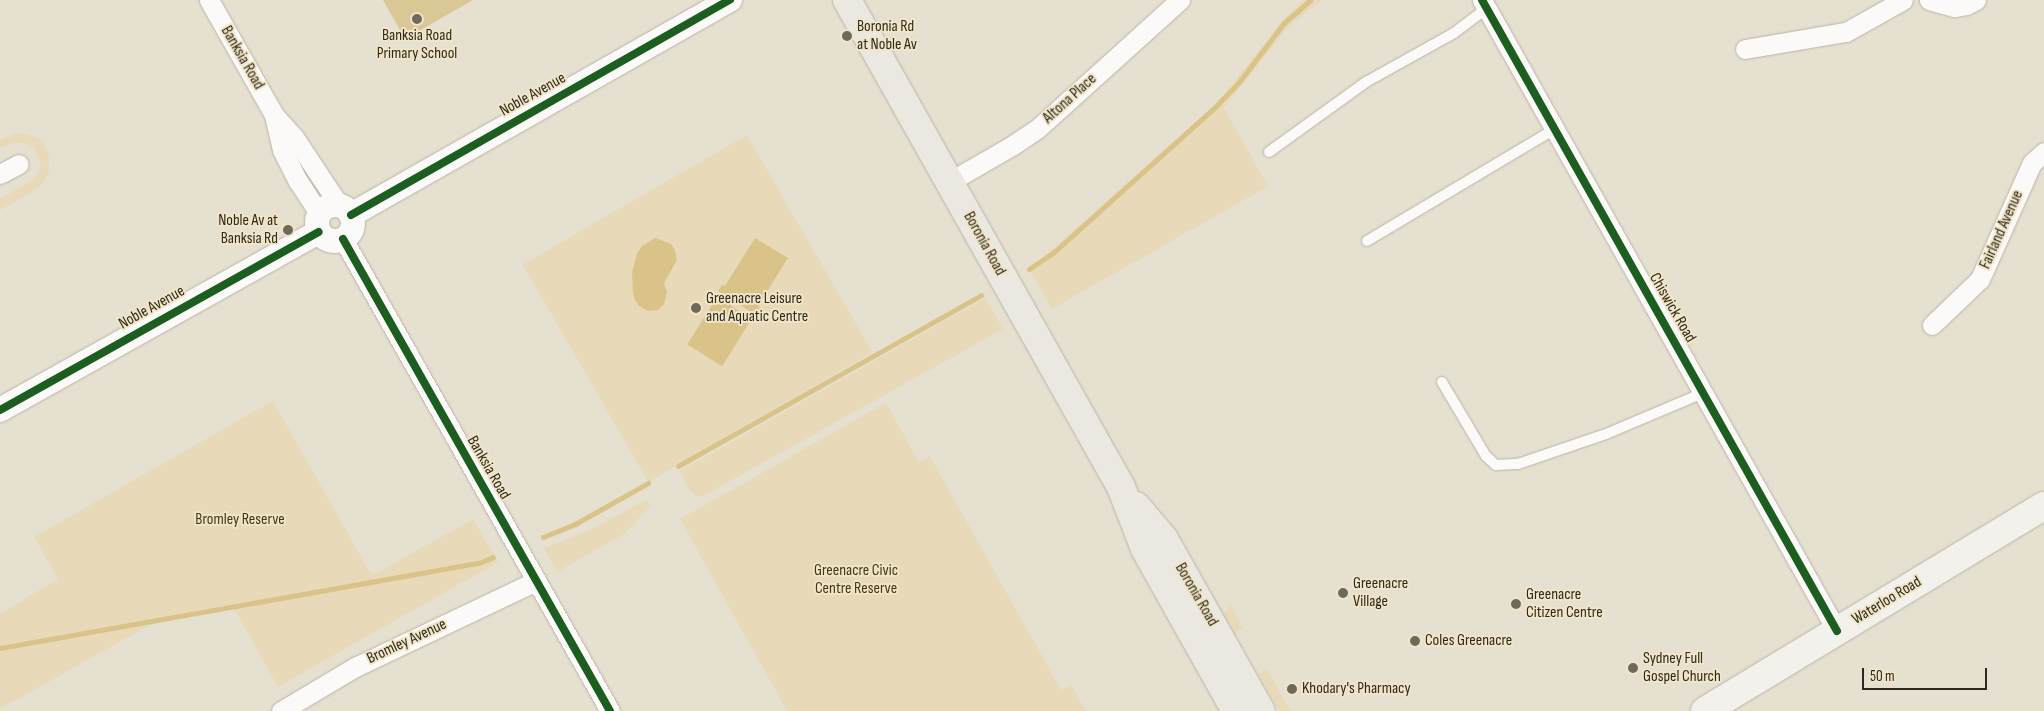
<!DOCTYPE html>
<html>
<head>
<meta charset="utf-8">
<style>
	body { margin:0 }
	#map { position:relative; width:2044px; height:711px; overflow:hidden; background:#e6e0d0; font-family:"Sofia Sans Condensed",sans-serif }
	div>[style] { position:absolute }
	.green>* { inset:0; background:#e8dab8; transform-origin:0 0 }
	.forest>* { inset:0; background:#d9c795 }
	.water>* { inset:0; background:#d9c388; transform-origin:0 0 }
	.stream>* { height:5px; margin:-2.5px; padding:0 2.5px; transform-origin:2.5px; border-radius:2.5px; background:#d9c388 }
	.roads { filter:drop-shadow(0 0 1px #bab5a8) drop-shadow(0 0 1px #bab5a8) }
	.service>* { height:10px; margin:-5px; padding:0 5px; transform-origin:5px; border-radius:5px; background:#fbfaf8 }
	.minor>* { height:19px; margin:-9.5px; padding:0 9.5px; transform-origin:9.5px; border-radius:9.5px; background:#fbfaf8 }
	.tertiary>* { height:24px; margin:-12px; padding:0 12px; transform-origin:12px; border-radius:12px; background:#fbfaf8 }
	.tertiary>.ring { margin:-12px; padding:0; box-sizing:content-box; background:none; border:24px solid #fbfaf8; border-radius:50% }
	.secondary>* { height:28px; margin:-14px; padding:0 14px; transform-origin:14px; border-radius:14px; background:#f3f1ec }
	.primary>* { height:28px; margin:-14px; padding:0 14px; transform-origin:14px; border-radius:14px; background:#eae8e0 }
	.cycleway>* { height:8px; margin:-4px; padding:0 4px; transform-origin:4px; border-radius:4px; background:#1b5e20 }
	.dots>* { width:14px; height:14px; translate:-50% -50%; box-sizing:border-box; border:2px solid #f0e5c6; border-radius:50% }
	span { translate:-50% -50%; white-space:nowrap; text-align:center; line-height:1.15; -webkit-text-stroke:4px #f0e5c6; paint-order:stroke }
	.poi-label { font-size:16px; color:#2e291e }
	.left { translate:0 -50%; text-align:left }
	.right { translate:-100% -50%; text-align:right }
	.street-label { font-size:16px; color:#2e291e }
	.park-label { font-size:16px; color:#423614 }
	.scale { position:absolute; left:1862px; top:668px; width:125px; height:22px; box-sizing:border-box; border:2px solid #2e291e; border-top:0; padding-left:6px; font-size:15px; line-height:18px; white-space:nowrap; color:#2e291e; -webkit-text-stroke:4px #f0e5c6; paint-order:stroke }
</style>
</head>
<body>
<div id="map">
	<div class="green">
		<i style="clip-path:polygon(1304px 0,1322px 0,1299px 18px,1284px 32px,1224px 108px,1268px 186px,1052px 309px,1028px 267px,1042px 258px,1218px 102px,1287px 15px)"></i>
		<i style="clip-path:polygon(20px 133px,36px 137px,44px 145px,49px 156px,49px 172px,44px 182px,38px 188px,0 210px,0 199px,31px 181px,39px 172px,41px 164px,34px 148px,27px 143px,13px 143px,0 148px,0 139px)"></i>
		<i style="left:747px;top:135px;width:251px;height:259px;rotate:60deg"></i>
		<i style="clip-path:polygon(985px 298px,1003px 329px,703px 496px,697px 497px,689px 490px,680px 471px)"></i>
		<i style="clip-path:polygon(273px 401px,372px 576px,473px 519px,498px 562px,278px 687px,234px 608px,155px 622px,0 709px,0 614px,58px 579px,34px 537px)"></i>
		<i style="clip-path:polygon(886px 403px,919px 462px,930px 456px,1061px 690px,1071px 685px,1086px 711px,787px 711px,680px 519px)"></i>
		<i style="clip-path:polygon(647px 500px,651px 506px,624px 534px,557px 572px,544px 548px,581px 534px)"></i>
		<i style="clip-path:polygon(1230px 603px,1243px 628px,1234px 634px,1224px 614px)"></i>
		<i style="clip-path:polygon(1267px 669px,1290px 711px,1279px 711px,1259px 674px)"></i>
	</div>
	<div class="forest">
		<i style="clip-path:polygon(383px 0,473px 0,405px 39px)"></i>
	</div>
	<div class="water">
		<i style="clip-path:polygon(655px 238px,671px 244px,675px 250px,677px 260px,664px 283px,667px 292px,664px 304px,658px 310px,648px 311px,639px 306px,635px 300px,633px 293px,632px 272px,637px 254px,642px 246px)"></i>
		<i style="clip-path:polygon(755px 238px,788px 258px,758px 306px,760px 308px,756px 315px,718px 291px,722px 285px,725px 286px)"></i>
		<i style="left:717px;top:297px;width:41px;height:56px;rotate:32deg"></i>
	</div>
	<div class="stream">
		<i style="left:1029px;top:269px;width:29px;rotate:-34deg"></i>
		<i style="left:1053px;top:253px;width:215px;rotate:-42deg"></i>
		<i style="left:1213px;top:109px;width:37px;rotate:-46deg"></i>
		<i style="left:1239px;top:82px;width:74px;rotate:-52.7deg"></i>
		<i style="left:1284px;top:23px;width:35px;rotate:-41deg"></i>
		<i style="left:678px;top:466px;width:348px;rotate:-29.4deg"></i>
		<i style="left:543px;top:537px;width:35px;rotate:-22deg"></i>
		<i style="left:575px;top:524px;width:84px;rotate:-29.3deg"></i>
		<i style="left:0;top:648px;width:486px;rotate:-10.1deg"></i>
		<i style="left:479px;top:563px;width:15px;rotate:-23deg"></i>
	</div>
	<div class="roads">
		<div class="service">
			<i style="left:1269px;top:152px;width:120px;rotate:-35.8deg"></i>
			<i style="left:1366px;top:82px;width:101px;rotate:-29.1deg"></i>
			<i style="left:1454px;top:33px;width:41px;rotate:-37.1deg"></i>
			<i style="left:1367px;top:241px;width:219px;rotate:-30.8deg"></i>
			<i style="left:1442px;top:382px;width:86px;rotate:59.3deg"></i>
			<i style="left:1486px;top:456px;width:13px;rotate:42deg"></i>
			<i style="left:1496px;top:465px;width:22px;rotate:-3deg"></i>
			<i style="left:1518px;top:464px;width:93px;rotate:-18.8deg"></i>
			<i style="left:1606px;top:434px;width:105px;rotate:-22.9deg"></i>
		</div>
		<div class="minor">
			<i style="left:209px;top:0;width:132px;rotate:60.5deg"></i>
			<i style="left:274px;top:115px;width:30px;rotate:48deg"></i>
			<i style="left:294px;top:137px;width:82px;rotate:56.5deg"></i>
			<i style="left:1482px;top:0;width:724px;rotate:60.64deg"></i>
			<i style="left:1929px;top:0;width:26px;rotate:16deg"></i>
			<i style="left:1954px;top:7px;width:12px;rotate:-9deg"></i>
			<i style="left:1966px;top:5px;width:11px;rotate:-27deg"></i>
			<i style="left:1745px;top:49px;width:102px;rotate:-9.6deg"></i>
			<i style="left:1846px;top:32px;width:65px;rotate:-29.3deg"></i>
			<i style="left:274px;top:115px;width:36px;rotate:77deg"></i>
			<i style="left:282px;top:150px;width:35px;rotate:63deg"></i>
			<i style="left:298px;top:181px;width:38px;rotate:57deg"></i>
			<i style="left:0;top:174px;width:21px;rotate:-28deg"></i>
			<i style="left:949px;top:182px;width:74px;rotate:-30deg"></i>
			<i style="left:1013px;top:145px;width:29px;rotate:-34deg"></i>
			<i style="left:1037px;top:129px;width:193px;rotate:-42.1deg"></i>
			<i style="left:343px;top:239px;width:542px;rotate:60.5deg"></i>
			<i style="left:1932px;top:325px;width:66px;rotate:-43.8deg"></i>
			<i style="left:1980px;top:279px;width:127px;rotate:-65.9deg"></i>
			<i style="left:2032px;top:163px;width:16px;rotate:-43deg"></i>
			<i style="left:281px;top:711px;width:86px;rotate:-30.7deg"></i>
			<i style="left:355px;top:667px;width:200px;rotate:-25.4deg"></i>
		</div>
		<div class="tertiary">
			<i class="ring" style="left:317px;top:205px;width:12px;height:12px"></i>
			<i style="left:351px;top:215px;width:436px;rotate:-29.6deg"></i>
			<i style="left:0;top:410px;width:365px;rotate:-29.2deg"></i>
		</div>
		<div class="secondary">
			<i style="left:1705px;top:711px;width:396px;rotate:-31.2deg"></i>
		</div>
		<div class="primary">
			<i style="left:847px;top:0;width:559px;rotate:60.64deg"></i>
			<i style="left:1121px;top:487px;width:66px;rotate:68.8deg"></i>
			<i style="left:1145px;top:549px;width:186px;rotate:60.7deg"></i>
			<i style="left:1136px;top:506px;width:43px;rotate:49.7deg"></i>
			<i style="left:1164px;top:539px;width:197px;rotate:60.6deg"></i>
		</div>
	</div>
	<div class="cycleway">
		<i style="left:1482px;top:0;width:724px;rotate:60.64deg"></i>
		<i style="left:351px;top:215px;width:436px;rotate:-29.6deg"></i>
		<i style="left:343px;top:239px;width:542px;rotate:60.5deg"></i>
		<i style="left:0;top:410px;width:365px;rotate:-29.2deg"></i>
	</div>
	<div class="dots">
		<i style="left:417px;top:19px;background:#6e695c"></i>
		<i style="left:847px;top:36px;background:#6e695c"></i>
		<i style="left:288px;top:230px;background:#6e695c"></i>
		<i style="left:696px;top:308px;background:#6e695c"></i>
		<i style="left:1343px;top:593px;background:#6e695c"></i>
		<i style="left:1516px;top:604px;background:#6e695c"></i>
		<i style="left:1415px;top:641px;background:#6e695c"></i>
		<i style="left:1633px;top:668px;background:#6e695c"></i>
		<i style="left:1292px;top:689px;background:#6e695c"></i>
	</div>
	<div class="poi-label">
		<span class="left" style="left:857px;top:36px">Boronia Rd<br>at Noble Av</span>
		<span style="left:417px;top:45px">Banksia Road<br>Primary School</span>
		<span class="right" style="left:278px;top:230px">Noble Av at<br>Banksia Rd</span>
		<span class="left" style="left:706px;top:308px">Greenacre Leisure<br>and Aquatic Centre</span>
		<span class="left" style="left:1353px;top:593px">Greenacre<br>Village</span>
		<span class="left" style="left:1526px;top:604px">Greenacre<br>Citizen Centre</span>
		<span class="left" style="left:1425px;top:641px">Coles Greenacre</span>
		<span class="left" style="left:1643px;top:668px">Sydney Full<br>Gospel Church</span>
		<span class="left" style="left:1302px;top:689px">Khodary's Pharmacy</span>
	</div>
	<div class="street-label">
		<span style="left:242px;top:58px;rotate:60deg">Banksia Road</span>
		<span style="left:533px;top:95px;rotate:-29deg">Noble Avenue</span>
		<span style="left:1070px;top:99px;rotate:-42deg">Altona Place</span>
		<span style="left:2002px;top:230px;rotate:-66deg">Fairland Avenue</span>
		<span style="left:984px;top:244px;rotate:61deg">Boronia Road</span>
		<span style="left:152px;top:308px;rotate:-29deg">Noble Avenue</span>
		<span style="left:1672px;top:308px;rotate:60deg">Chiswick Road</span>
		<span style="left:488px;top:468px;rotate:60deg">Banksia Road</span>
		<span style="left:1196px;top:595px;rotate:60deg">Boronia Road</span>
		<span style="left:1887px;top:601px;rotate:-31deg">Waterloo Road</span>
		<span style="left:407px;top:642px;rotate:-25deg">Bromley Avenue</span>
	</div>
	<div class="park-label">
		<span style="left:240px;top:520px">Bromley Reserve</span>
		<span style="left:856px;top:580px">Greenacre Civic<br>Centre Reserve</span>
	</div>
	<div class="scale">50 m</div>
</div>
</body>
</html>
